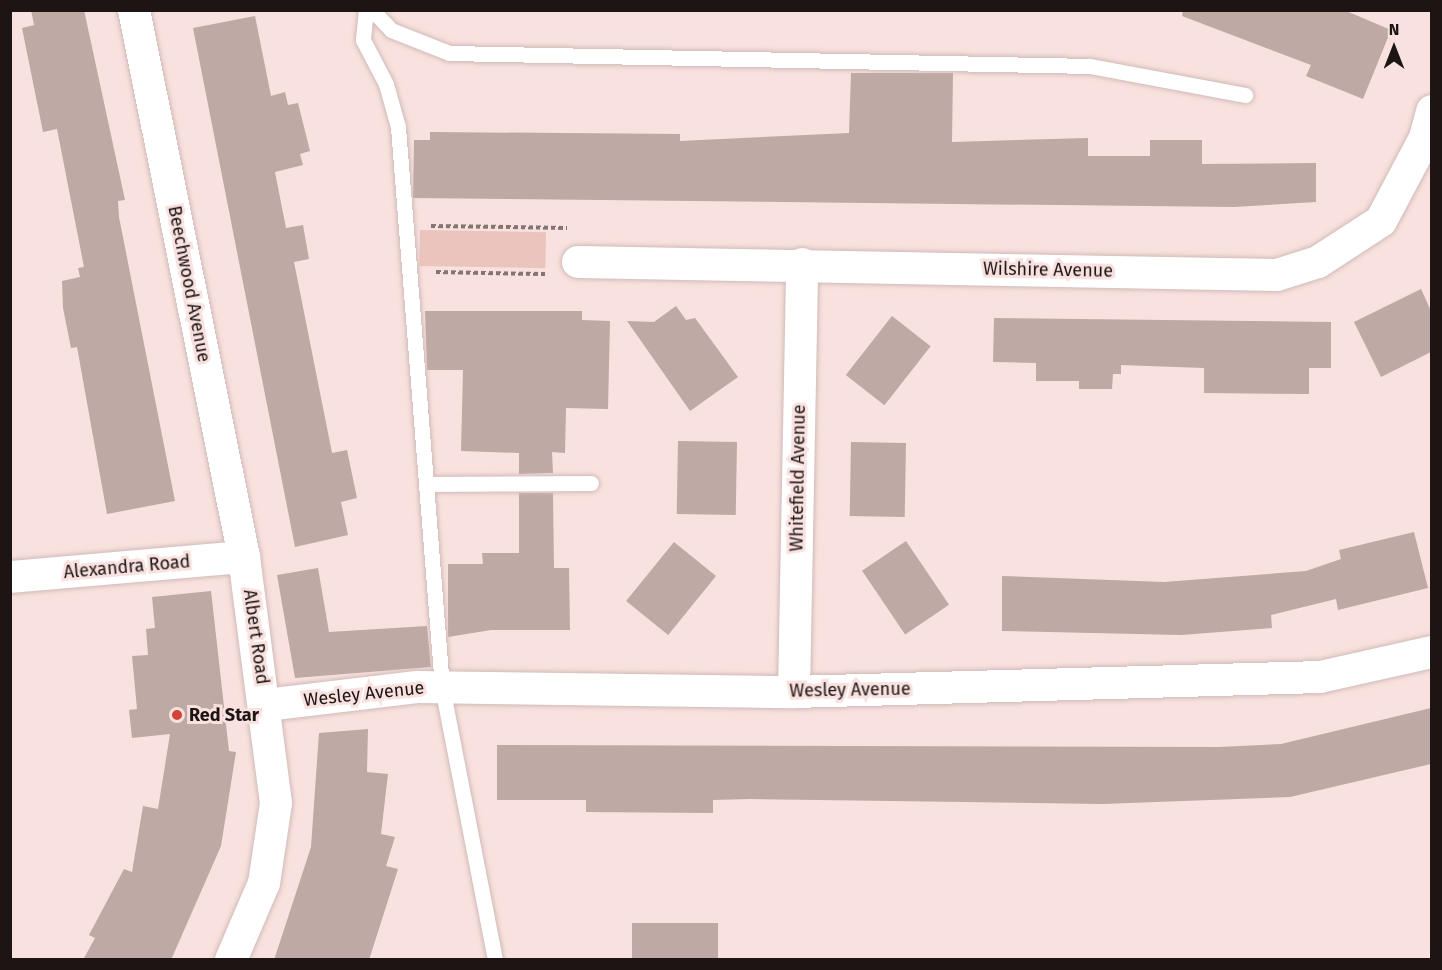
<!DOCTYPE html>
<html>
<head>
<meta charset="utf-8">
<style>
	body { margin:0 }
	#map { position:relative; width:1442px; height:970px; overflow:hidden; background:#f8e1de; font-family:"Fira Sans",sans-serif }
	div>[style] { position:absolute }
	.green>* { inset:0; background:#ebc4be; transform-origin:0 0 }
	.building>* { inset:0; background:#bea9a5; transform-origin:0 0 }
	.path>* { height:4px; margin-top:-2px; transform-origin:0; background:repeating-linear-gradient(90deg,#837572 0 4.5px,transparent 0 7.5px) }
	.roads { filter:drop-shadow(0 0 2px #d0bab7) drop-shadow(0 0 2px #d0bab7) }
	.service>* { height:15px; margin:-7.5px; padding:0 7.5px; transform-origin:7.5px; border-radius:7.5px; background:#fff }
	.minor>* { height:32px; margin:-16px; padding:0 16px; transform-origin:16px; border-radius:16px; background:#fff }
	.dots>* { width:16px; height:16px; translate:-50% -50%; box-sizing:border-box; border:3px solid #f8e1de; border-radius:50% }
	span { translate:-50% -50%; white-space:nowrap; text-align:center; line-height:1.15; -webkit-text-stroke:6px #f8e1de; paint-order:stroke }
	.street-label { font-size:18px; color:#1c1513 }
	.poi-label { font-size:18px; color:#1c1513; font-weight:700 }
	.left { translate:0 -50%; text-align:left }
	.frame { position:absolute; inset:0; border:12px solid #1c1513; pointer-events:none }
	.north { position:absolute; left:1364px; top:18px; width:60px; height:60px; -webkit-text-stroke:4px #f8e1de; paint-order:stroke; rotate:0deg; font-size:16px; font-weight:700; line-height:24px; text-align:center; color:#1c1513 }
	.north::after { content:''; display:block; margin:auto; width:21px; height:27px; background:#1c1513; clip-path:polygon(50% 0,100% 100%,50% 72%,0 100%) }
</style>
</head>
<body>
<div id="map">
	<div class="green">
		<i style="left:420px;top:230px;width:126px;height:36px;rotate:1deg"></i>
	</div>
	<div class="building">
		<i style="clip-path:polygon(31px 10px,84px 10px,125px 200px,118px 201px,119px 217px,175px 501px,107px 514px,77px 347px,71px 348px,63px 308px,62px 281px,80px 277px,78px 268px,84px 267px,57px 129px,43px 132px,22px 28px,34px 25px)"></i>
		<i style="clip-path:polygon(1183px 10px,1344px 10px,1391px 30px,1363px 99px,1306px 76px,1311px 65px,1182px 16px)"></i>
		<i style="clip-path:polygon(255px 16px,271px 96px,285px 92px,288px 105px,298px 103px,310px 151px,300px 154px,303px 165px,275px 172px,286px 228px,303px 225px,309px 259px,294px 262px,332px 453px,347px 450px,357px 498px,341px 502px,348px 535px,295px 547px,193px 28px)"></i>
		<i style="clip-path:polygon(851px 73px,953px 73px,952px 142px,1088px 138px,1088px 156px,1150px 156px,1150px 140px,1202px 140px,1202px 164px,1316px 163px,1316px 202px,1234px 207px,413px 198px,414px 140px,430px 140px,430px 132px,680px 134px,680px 141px,849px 133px)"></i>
		<i style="clip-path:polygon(1421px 289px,1431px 311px,1431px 352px,1381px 377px,1354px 322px)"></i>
		<i style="clip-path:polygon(676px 306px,686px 320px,695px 318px,738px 377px,690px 411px,627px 321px,654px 322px)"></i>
		<i style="clip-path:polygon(425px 311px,582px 311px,582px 320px,610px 321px,608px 409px,566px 408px,565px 453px,552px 452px,553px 473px,519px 474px,519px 453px,461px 451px,463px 370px,427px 370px)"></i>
		<i style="left:892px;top:316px;width:49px;height:75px;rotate:38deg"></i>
		<i style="clip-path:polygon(994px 318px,1331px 322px,1331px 368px,1309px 368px,1309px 394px,1204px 393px,1204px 368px,1121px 365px,1121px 374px,1113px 374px,1112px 389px,1079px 389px,1079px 381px,1036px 381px,1036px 363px,993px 362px)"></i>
		<i style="left:678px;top:441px;width:59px;height:73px;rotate:1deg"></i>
		<i style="left:851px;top:442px;width:55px;height:74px;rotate:1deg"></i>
		<i style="clip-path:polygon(519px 493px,553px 493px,554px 568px,569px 568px,570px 630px,491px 630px,448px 637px,448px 564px,483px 564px,482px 553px,519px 553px)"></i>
		<i style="clip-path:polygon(1414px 532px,1428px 588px,1338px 610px,1336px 599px,1271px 615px,1272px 628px,1181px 635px,1002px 631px,1002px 576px,1164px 582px,1306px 571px,1341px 559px,1339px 550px)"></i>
		<i style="left:906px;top:541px;width:77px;height:53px;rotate:56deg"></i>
		<i style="left:674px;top:542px;width:54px;height:76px;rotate:39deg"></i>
		<i style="clip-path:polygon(318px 568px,329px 632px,427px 626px,431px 667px,295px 678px,277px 575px)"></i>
		<i style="clip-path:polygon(211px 591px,229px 751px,236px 752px,221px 846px,171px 960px,83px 960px,95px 938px,89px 935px,124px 869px,132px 872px,143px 806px,158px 809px,170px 734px,132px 738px,129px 710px,137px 709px,132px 656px,148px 655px,146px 629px,155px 628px,152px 597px)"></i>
		<i style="clip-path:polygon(1431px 708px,1431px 764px,1290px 797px,1102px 804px,750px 799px,713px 800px,713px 813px,586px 812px,586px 800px,497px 800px,497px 745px,1219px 747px,1281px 744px)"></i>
		<i style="clip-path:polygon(368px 729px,367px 772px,388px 774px,381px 834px,395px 837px,386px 866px,398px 869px,369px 960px,274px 960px,311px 847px,319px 733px)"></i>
		<i style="left:632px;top:923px;width:86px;height:37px"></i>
	</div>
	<div class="path">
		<i style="left:431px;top:226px;width:136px;rotate:0.8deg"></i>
		<i style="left:436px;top:272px;width:109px;rotate:1.1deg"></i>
	</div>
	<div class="roads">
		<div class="service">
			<i style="left:366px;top:10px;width:30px;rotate:96deg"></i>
			<i style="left:363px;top:40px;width:50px;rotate:62.4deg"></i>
			<i style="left:386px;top:84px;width:45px;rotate:74.4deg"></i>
			<i style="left:398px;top:127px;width:562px;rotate:85.51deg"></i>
			<i style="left:442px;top:687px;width:278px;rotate:79deg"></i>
			<i style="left:372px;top:10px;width:28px;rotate:46deg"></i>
			<i style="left:391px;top:30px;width:62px;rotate:21.6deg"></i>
			<i style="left:449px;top:53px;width:641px;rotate:1.16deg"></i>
			<i style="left:1090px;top:66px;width:158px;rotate:10.6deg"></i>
			<i style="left:426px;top:484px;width:165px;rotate:-0.3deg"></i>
		</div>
		<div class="minor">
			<i style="left:134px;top:10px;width:558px;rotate:78.63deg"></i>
			<i style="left:244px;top:557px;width:248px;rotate:82.6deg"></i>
			<i style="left:276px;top:803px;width:81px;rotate:98.5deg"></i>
			<i style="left:264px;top:883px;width:84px;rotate:113.2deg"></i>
			<i style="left:578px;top:262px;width:699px;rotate:1.07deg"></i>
			<i style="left:1277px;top:275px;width:43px;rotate:-17.6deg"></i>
			<i style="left:1318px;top:262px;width:75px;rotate:-33.1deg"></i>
			<i style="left:1381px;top:221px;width:94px;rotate:-62.1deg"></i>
			<i style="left:1425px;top:138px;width:28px;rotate:-75deg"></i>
			<i style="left:10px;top:577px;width:235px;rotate:-4.9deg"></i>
			<i style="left:794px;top:692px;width:428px;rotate:-88.9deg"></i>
			<i style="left:266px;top:705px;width:152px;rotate:-6.8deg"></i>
			<i style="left:417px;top:687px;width:377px;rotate:0.8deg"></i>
			<i style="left:794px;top:692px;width:526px;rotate:-1.63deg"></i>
			<i style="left:1320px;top:677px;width:115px;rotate:-12.6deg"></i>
		</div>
	</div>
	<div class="dots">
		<i style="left:177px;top:715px;background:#d14338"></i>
	</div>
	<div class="street-label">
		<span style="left:1048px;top:270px;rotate:1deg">Wilshire Avenue</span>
		<span style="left:189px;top:284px;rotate:79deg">Beechwood Avenue</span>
		<span style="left:798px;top:478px;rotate:-89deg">Whitefield Avenue</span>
		<span style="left:127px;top:567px;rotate:-5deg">Alexandra Road</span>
		<span style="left:256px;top:637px;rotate:82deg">Albert Road</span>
		<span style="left:850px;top:690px;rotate:-1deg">Wesley Avenue</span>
		<span style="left:364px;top:694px;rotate:-6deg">Wesley Avenue</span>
	</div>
	<div class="poi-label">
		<span class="left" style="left:189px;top:715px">Red Star</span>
	</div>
	<div class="frame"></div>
	<div class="north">N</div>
</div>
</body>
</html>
